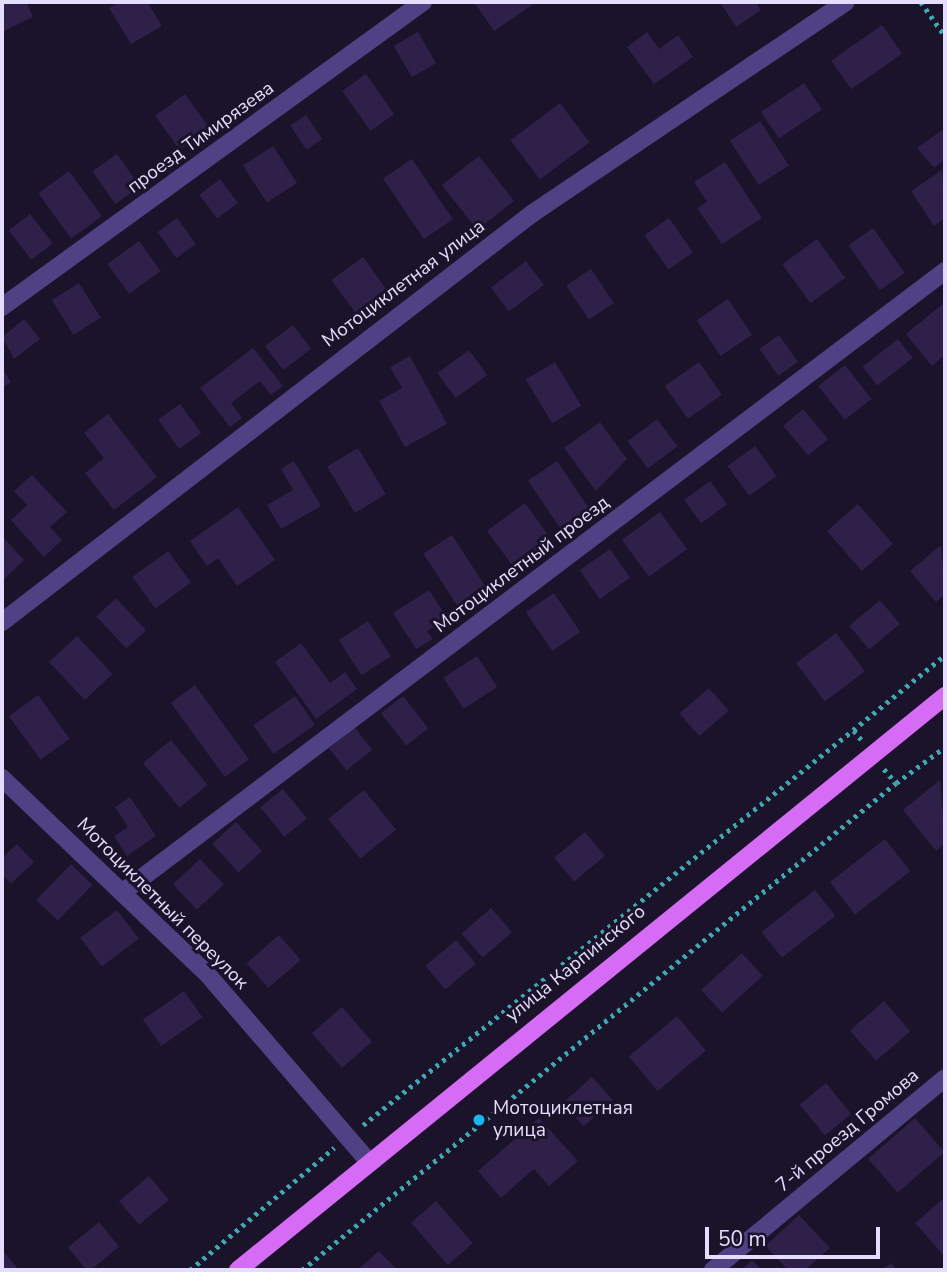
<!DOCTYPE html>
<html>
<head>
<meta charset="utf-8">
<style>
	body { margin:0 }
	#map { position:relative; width:947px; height:1272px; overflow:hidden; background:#1a1329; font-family:"Nunito Sans",sans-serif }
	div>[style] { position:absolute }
	.building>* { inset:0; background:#2e2049; transform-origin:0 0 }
	.path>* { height:4.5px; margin-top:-2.25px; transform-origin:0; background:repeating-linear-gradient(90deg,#3aa9b4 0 3.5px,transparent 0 8.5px) }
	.minor>* { height:18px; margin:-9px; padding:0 9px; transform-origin:9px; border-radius:9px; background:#4e4184 }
	.major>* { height:18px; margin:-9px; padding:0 9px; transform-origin:9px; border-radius:9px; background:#d66cf5 }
	.dots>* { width:19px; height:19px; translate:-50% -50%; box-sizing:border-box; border:4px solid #1a1329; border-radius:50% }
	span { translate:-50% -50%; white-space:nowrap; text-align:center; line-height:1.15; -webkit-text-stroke:6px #1a1329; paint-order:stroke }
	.street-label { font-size:19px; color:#e5ddfd }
	.poi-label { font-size:19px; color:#e5ddfd }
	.left { translate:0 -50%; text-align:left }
	.frame { position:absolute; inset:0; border:4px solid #e5ddfd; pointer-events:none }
	.scale { position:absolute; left:705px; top:1227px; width:175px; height:32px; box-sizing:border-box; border:4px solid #e5ddfd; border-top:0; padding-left:9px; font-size:21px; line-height:24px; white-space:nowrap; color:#e5ddfd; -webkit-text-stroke:5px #1a1329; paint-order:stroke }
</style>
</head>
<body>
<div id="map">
	<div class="building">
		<i style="clip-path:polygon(2px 2px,26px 2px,33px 17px,2px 32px)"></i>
		<i style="clip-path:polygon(119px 2px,147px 2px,162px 26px,131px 44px,109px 8px)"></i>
		<i style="clip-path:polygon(474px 2px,530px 2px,532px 5px,494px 31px)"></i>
		<i style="clip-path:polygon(720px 2px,756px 2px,761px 10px,736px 27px)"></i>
		<i style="left:882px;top:25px;width:35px;height:62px;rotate:55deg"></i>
		<i style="left:418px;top:32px;width:36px;height:28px;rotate:60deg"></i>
		<i style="clip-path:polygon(647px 32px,659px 49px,678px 35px,693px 57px,654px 84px,627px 47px)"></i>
		<i style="left:366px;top:74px;width:49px;height:29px;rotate:55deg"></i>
		<i style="left:804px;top:83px;width:32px;height:52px;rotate:56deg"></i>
		<i style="left:185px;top:94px;width:42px;height:37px;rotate:54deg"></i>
		<i style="left:560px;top:103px;width:49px;height:62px;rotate:53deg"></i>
		<i style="left:306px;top:115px;width:29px;height:19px;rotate:56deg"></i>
		<i style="left:760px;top:121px;width:53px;height:36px;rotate:57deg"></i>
		<i style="clip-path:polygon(945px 128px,945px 159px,934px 168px,917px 148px)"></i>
		<i style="left:273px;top:146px;width:44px;height:36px;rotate:57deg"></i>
		<i style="left:117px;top:154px;width:40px;height:30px;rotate:55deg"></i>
		<i style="left:479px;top:156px;width:57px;height:47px;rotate:52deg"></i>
		<i style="left:412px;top:159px;width:73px;height:35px;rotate:56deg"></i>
		<i style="clip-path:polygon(725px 162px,762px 218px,722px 244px,697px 208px,707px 202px,694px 182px)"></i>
		<i style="clip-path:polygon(942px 170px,945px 218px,934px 226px,911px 191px)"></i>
		<i style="left:69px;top:171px;width:56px;height:38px;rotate:54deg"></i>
		<i style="left:220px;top:179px;width:30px;height:26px;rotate:53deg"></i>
		<i style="left:30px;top:214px;width:37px;height:27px;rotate:52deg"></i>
		<i style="left:177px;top:218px;width:32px;height:24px;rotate:54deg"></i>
		<i style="left:669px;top:218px;width:42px;height:30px;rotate:55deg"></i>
		<i style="left:873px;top:228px;width:55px;height:30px;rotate:55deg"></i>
		<i style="left:817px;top:239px;width:48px;height:43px;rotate:54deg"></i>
		<i style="left:139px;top:241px;width:37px;height:39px;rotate:54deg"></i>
		<i style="left:363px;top:257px;width:41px;height:39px;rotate:54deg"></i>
		<i style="left:526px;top:261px;width:30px;height:44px;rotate:53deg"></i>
		<i style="left:591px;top:269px;width:41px;height:30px;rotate:56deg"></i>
		<i style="left:79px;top:283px;width:41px;height:32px;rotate:58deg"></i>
		<i style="left:728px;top:299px;width:43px;height:38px;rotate:56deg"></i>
		<i style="clip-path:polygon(945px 302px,945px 355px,932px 366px,906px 334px)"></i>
		<i style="clip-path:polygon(24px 319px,40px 339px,14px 359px,2px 337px)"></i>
		<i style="left:293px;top:325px;width:30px;height:35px;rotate:53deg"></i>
		<i style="left:779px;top:335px;width:33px;height:24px;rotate:55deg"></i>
		<i style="left:898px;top:339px;width:24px;height:45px;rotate:52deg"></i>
		<i style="clip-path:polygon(253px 348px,283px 386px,271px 395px,260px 381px,231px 403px,242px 418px,230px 427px,200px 388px)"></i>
		<i style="left:469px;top:350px;width:31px;height:39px;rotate:54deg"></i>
		<i style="clip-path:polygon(410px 356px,447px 424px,405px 447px,379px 401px,402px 388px,390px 367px)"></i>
		<i style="left:555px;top:362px;width:51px;height:34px;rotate:59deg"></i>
		<i style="left:699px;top:362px;width:40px;height:42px;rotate:55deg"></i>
		<i style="left:845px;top:365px;width:43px;height:34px;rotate:52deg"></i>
		<i style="clip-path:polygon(2px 368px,11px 382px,2px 388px)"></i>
		<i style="left:180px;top:404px;width:36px;height:27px;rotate:54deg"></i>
		<i style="left:803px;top:409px;width:39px;height:26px;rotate:50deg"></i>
		<i style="clip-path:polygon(108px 414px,157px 477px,114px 510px,85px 473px,104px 458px,84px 433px)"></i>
		<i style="left:657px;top:419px;width:34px;height:37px;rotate:53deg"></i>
		<i style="clip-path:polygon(600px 422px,627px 459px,596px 491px,564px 448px)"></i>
		<i style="left:755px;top:446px;width:37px;height:34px;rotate:54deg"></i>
		<i style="left:358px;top:448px;width:54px;height:36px;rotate:59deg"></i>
		<i style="clip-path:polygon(294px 461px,321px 506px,281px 529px,267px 505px,293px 490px,281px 469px)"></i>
		<i style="left:557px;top:461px;width:64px;height:35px;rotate:56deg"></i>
		<i style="clip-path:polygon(32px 475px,67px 512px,50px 527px,62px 540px,44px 557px,11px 520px,27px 505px,14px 491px)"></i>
		<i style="left:710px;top:481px;width:29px;height:32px;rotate:54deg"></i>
		<i style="left:525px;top:503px;width:46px;height:47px;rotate:54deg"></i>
		<i style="left:858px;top:504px;width:53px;height:41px;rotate:49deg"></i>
		<i style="clip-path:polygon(238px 507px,275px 560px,237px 586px,218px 558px,207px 566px,190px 541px)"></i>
		<i style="left:660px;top:512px;width:46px;height:47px;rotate:54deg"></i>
		<i style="left:452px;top:535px;width:72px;height:34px;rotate:57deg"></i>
		<i style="clip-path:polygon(2px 536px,24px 560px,2px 581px)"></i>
		<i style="clip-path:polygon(941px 545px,945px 595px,936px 602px,910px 571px)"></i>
		<i style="left:610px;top:549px;width:35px;height:37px;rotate:55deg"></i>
		<i style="left:168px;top:551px;width:39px;height:44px;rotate:54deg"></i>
		<i style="clip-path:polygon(429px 590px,447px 618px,427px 631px,433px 639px,416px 649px,393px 613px)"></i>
		<i style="left:554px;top:593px;width:47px;height:34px;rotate:56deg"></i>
		<i style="left:116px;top:598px;width:44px;height:27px;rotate:47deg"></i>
		<i style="left:880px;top:600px;width:31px;height:40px;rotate:50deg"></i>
		<i style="left:368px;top:621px;width:42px;height:35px;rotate:57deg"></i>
		<i style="left:836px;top:633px;width:48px;height:50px;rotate:53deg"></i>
		<i style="left:77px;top:636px;width:52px;height:38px;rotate:47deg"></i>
		<i style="clip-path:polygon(301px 643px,330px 683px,345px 672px,357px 689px,316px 719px,275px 662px)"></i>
		<i style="left:477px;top:656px;width:37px;height:40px;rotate:57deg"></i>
		<i style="left:195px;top:685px;width:92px;height:30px;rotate:54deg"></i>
		<i style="left:709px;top:688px;width:30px;height:39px;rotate:49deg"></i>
		<i style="left:38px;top:695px;width:54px;height:36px;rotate:54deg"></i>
		<i style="left:295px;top:696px;width:35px;height:51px;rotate:55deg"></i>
		<i style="left:403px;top:696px;width:41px;height:28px;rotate:52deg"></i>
		<i style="left:355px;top:728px;width:28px;height:33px;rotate:52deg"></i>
		<i style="left:171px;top:740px;width:58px;height:36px;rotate:51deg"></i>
		<i style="clip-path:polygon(940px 780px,945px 843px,936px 851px,903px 810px)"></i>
		<i style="left:283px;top:789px;width:38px;height:29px;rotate:51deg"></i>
		<i style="left:364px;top:790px;width:51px;height:46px;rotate:51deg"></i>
		<i style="clip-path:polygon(130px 797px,156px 836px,127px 856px,114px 836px,128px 827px,115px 807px)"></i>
		<i style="left:236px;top:822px;width:39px;height:32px;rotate:48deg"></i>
		<i style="left:585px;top:832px;width:31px;height:40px;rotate:50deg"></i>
		<i style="left:885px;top:839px;width:41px;height:70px;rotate:52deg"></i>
		<i style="clip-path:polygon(17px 844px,34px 862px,11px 884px,2px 874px,2px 858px)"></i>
		<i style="left:200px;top:859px;width:35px;height:37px;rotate:47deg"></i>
		<i style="left:71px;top:864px;width:30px;height:50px;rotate:44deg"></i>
		<i style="left:815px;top:890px;width:33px;height:68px;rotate:52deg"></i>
		<i style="left:491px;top:908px;width:32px;height:39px;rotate:49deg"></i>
		<i style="left:117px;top:910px;width:36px;height:46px;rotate:53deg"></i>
		<i style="left:279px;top:935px;width:33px;height:43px;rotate:49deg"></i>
		<i style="left:456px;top:940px;width:31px;height:40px;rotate:50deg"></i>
		<i style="left:742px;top:953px;width:31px;height:55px;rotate:48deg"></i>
		<i style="left:184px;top:991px;width:32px;height:50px;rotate:55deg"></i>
		<i style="left:884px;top:1001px;width:40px;height:45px;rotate:49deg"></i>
		<i style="left:342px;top:1007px;width:46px;height:40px;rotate:49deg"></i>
		<i style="left:677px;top:1016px;width:45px;height:63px;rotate:50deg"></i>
		<i style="left:592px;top:1077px;width:31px;height:39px;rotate:48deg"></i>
		<i style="left:826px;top:1083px;width:40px;height:34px;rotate:51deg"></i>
		<i style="clip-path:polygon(539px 1118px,578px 1161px,549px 1186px,534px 1169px,501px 1198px,478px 1171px)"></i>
		<i style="left:915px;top:1118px;width:45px;height:62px;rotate:49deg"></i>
		<i style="left:149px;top:1176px;width:31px;height:39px;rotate:50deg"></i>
		<i style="clip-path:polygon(945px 1197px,945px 1257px,915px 1223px)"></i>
		<i style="left:436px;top:1201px;width:56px;height:33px;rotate:49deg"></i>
		<i style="clip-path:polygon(799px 1215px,830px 1248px,805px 1270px,788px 1270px,765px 1246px)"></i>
		<i style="left:99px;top:1222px;width:32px;height:40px;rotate:51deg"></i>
		<i style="clip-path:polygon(2px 1250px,19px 1270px,2px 1270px)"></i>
		<i style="clip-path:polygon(379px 1251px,397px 1270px,357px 1270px)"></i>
		<i style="clip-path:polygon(752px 1260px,761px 1270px,742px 1270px)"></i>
		<i style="clip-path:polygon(891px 1263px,897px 1270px,882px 1270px)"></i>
	</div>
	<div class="path">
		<i style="left:921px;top:2px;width:42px;rotate:54.8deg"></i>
		<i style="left:861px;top:740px;width:13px;rotate:-129deg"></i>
		<i style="left:853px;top:730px;width:119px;rotate:-39.2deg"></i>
		<i style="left:884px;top:769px;width:18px;rotate:49deg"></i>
		<i style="left:896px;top:783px;width:61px;rotate:-36.3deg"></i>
		<i style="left:363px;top:1125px;width:629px;rotate:-38.87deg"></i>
		<i style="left:190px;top:1270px;width:189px;rotate:-40.3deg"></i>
		<i style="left:302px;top:1270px;width:768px;rotate:-39.35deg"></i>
	</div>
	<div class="minor">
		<i style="left:2px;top:307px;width:520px;rotate:-35.92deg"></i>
		<i style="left:2px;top:622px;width:670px;rotate:-37.61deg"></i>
		<i style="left:533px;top:213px;width:377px;rotate:-34deg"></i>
		<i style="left:2px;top:778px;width:286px;rotate:43.7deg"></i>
		<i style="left:209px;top:976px;width:244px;rotate:49.3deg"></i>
		<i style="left:123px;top:892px;width:1030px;rotate:-37.07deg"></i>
		<i style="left:713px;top:1270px;width:301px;rotate:-39.6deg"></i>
	</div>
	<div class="major">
		<i style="left:238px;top:1270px;width:911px;rotate:-39.07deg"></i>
	</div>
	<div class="dots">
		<i style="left:479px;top:1120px;background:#17b8ef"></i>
	</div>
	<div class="street-label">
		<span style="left:201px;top:138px;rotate:-36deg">проезд Тимирязева</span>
		<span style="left:404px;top:284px;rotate:-37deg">Мотоциклетная улица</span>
		<span style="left:522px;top:565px;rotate:-37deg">Мотоциклетный проезд</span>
		<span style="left:162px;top:904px;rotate:45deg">Мотоциклетный переулок</span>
		<span style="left:576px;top:964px;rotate:-39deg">улица Карпинского</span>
		<span style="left:848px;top:1131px;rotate:-40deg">7-й проезд Громова</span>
	</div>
	<div class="poi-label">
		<span class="left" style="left:493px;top:1120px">Мотоциклетная<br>улица</span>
	</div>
	<div class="frame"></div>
	<div class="scale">50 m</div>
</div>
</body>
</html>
